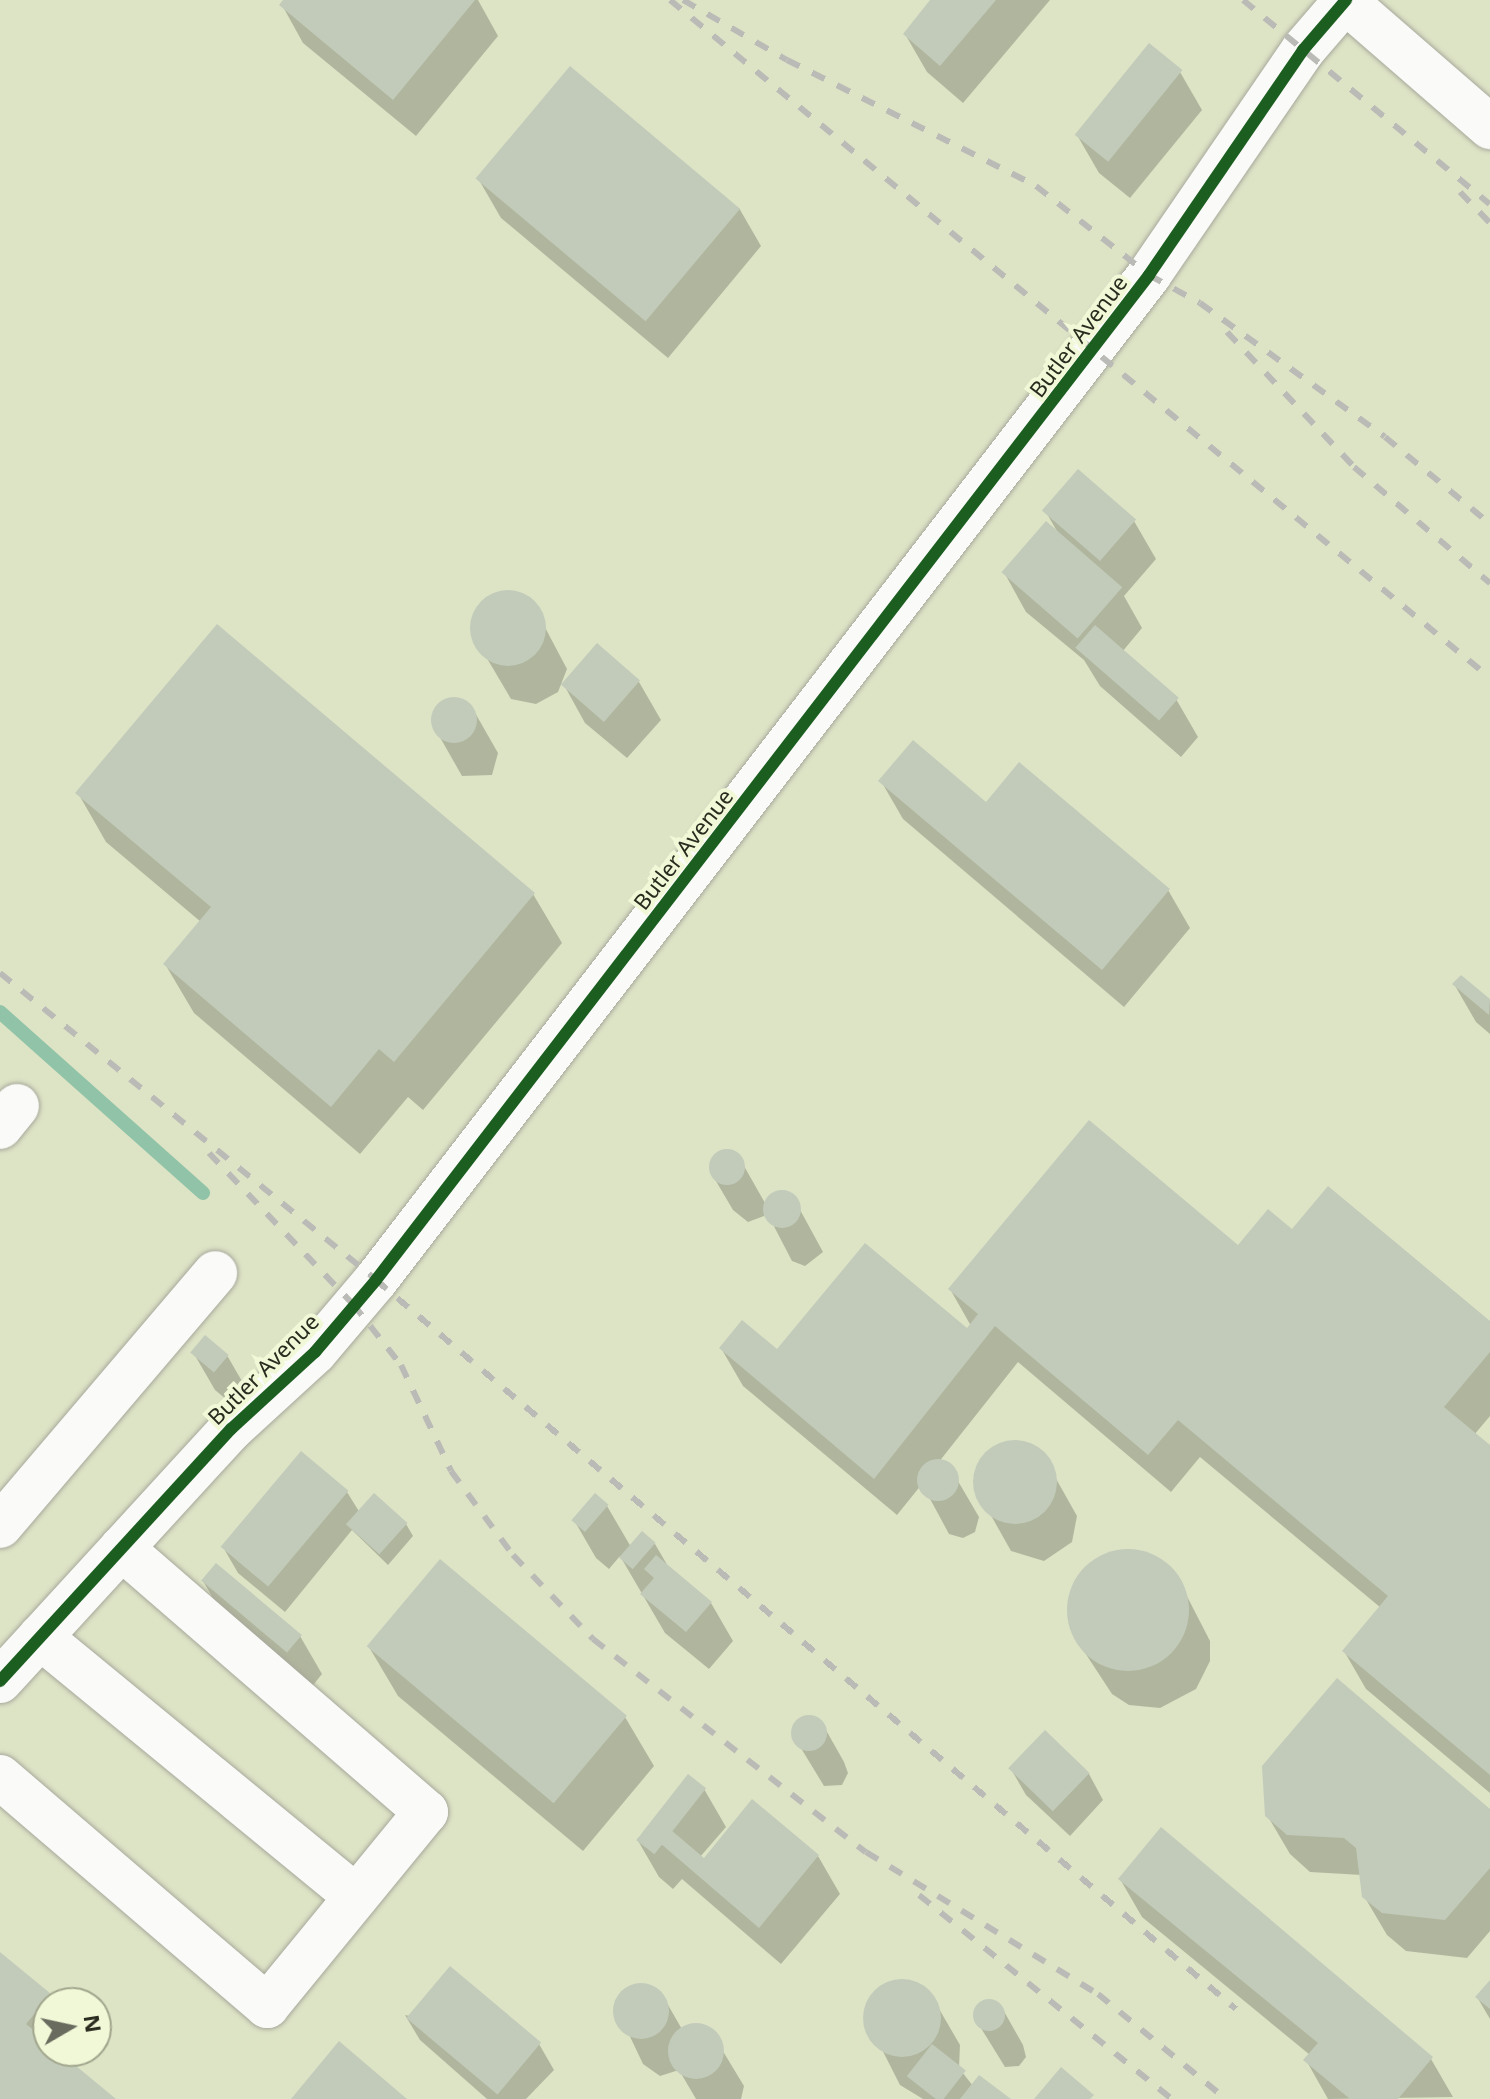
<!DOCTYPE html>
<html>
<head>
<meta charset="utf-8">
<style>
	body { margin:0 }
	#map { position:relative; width:1490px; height:2099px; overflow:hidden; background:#e0e3d2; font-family:"Noto Sans",sans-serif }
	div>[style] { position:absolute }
	.built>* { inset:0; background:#dde3c5 }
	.shadow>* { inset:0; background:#0003 }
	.stream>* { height:14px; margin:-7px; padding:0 7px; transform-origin:7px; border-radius:7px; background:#90c3a7 }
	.building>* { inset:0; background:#c2cbba; transform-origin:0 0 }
	.round { border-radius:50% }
	.roads { filter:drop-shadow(0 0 2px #a7a99c) drop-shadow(0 0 2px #a7a99c) }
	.minor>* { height:44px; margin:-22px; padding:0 22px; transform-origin:22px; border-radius:22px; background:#fafbf8 }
	.rail>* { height:6px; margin-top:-3px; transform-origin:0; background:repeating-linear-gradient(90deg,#babab6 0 14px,transparent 0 28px) }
	.cycleway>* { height:12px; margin:-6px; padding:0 6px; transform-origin:6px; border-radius:6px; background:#1b5e20 }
	span { translate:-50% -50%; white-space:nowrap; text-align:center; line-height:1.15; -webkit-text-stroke:8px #f1f8d7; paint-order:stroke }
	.street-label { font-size:22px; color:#282b1e }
	.north { position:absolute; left:32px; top:1987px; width:80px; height:80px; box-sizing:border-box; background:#f1f8d7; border:2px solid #a1a68d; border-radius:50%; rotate:81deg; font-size:22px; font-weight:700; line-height:32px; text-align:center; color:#282b1e }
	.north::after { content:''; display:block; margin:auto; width:28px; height:36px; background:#686b5d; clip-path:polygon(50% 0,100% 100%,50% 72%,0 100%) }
</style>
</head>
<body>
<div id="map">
	<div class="built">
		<i style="clip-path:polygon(evenodd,0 0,1490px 0,1490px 2099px,0 2099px,0 0,48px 2003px,96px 2003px,96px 2051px,48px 2051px,48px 2003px)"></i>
	</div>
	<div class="shadow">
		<i style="clip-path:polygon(286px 0,478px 0,498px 36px,416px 136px,303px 43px,282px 5px)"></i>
		<i style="clip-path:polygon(933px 0,1050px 0,963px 103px,927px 72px,905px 34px)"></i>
		<i style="clip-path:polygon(1180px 72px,1202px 110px,1130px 198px,1099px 173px,1077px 135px)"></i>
		<i style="clip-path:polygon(479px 180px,739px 208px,761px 246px,668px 358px,501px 218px)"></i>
		<i style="clip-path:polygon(1046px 512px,1134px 521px,1156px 559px,1124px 596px,1142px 628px,1122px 652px,1176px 699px,1198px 737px,1181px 757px,1100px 686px,1084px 660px,1026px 612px,1005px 574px,1058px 533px)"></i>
		<i style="clip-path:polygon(502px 593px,531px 601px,567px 669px,558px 692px,536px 704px,511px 699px,472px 633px,476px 609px)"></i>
		<i style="clip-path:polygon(639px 682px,661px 720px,627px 758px,585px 723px,564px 685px)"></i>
		<i style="clip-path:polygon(448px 700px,470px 704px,498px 753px,492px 775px,462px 776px,433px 725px,438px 705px)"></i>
		<i style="clip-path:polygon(881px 781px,986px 805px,1168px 890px,1190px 928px,1124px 1007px,903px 819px)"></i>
		<i style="clip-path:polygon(78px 793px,533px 894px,562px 943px,423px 1110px,408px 1097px,360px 1154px,194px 1013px,165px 964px,201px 922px,106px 842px)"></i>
		<i style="clip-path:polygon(1461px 977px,1490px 1001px,1490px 1034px,1476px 1022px,1454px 984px)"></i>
		<i style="clip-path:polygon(736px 1152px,765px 1203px,784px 1192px,792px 1195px,823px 1252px,805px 1266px,792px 1261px,765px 1209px,764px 1216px,748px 1222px,733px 1210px,710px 1171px,717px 1154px)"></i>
		<i style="clip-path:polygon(1292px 1232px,1490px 1324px,1490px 1416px,1474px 1435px,1490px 1448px,1490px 1793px,1366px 1689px,1344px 1651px,1381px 1608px,1200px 1457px,1171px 1492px,1018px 1362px,938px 1463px,948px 1464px,979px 1517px,975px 1532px,963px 1538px,949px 1534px,922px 1484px,897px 1515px,743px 1386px,721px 1348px,777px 1352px,967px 1331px,971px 1326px,950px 1289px,1238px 1248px)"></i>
		<i style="clip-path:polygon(205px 1338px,228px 1357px,250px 1395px,238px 1409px,215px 1390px,193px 1352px)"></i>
		<i style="clip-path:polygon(1009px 1442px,1041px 1452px,1077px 1516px,1072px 1542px,1044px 1561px,1011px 1551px,975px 1487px,981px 1461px)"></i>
		<i style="clip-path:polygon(347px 1492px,360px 1513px,406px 1524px,413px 1536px,388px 1565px,352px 1530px,285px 1612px,238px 1573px,223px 1547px)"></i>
		<i style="clip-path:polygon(607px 1506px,631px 1547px,655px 1544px,669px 1568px,711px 1603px,733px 1641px,709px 1669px,665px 1633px,620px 1556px,609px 1569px,596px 1558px,574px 1520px)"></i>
		<i style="clip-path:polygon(1120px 1551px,1160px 1559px,1175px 1573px,1210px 1641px,1210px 1661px,1196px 1689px,1160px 1708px,1129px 1705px,1112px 1694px,1076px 1639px,1070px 1619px,1073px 1588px,1084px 1571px)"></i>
		<i style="clip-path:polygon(203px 1581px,300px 1636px,322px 1674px,310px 1689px,225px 1619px)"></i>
		<i style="clip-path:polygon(369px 1647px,625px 1717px,654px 1766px,583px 1851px,398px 1696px)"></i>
		<i style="clip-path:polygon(807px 1717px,822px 1723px,844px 1762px,848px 1773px,842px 1785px,824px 1786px,793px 1735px,795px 1724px)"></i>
		<i style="clip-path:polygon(1011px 1769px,1089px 1774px,1103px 1800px,1070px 1836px,1026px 1795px)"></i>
		<i style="clip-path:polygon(704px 1789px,726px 1827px,700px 1857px,704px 1861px,818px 1856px,840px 1894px,781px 1964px,682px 1879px,673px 1889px,659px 1877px,637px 1839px)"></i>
		<i style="clip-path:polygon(1490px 1811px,1490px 1931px,1467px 1958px,1406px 1951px,1387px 1935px,1364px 1896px,1362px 1875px,1310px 1872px,1290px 1854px,1267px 1815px)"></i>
		<i style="clip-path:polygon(1120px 1879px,1431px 2059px,1453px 2097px,1328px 2099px,1306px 2060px,1310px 2055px,1142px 1917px)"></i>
		<i style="clip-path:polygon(0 1954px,53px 2003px,48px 2003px,48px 2051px,72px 2051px,65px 2059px,113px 2099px,0 2099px)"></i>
		<i style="clip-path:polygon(903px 1981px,931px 1995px,960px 2045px,959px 2068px,973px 2086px,1008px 2099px,923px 2099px,900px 2085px,865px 2016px,879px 1989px)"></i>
		<i style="clip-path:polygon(1490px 1983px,1490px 2019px,1477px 1997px)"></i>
		<i style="clip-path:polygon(632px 1987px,650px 1987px,664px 1998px,683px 2031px,692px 2025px,709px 2028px,744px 2086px,741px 2099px,696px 2099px,679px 2070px,660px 2076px,643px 2064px,616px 2007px)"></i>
		<i style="clip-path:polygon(992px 2001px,1001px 2006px,1023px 2045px,1026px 2057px,1019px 2066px,1005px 2067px,976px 2020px,980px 2003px)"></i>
		<i style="clip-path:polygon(405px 2015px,539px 2044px,554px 2070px,526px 2099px,487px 2099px,420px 2040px)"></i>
	</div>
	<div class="stream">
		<i style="left:0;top:1012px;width:272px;rotate:41.7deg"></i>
	</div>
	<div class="building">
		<i style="clip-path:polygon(283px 0,475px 0,393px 100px,279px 5px)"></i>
		<i style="clip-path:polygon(930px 0,996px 0,940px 66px,903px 34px)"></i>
		<i style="left:1149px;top:43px;width:43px;height:118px;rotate:39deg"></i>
		<i style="left:570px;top:66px;width:222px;height:147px;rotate:40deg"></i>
		<i style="left:1078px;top:469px;width:77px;height:55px;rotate:41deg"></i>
		<i style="left:1046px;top:521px;width:101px;height:68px;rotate:41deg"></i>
		<i class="round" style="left:470px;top:590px;width:76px;height:76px"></i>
		<i style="clip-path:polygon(217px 624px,535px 893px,394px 1062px,379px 1049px,331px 1107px,163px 964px,211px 907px,75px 793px)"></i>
		<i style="left:1095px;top:625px;width:111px;height:30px;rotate:41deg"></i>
		<i style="left:597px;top:643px;width:57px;height:55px;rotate:41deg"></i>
		<i class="round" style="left:431px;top:697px;width:46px;height:46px"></i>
		<i style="clip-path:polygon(913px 740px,986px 802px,1019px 762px,1170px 889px,1102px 970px,878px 781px)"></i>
		<i style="clip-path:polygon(1461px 975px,1490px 999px,1489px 1015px,1452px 984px)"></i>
		<i style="clip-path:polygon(1089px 1120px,1238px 1245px,1268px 1209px,1292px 1229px,1328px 1186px,1490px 1321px,1490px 1352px,1444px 1407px,1490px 1445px,1490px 1775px,1342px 1651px,1388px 1596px,1178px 1420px,1148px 1455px,995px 1326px,874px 1479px,719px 1348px,742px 1320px,777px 1349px,865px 1243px,967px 1328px,978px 1314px,948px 1289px)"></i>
		<i class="round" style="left:709px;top:1149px;width:36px;height:36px"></i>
		<i class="round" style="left:763px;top:1190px;width:38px;height:38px"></i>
		<i style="left:205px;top:1335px;width:31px;height:23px;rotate:40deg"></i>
		<i class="round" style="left:973px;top:1440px;width:84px;height:84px"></i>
		<i style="left:301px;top:1451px;width:62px;height:125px;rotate:40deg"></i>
		<i class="round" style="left:917px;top:1459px;width:42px;height:42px"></i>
		<i style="left:374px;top:1493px;width:45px;height:42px;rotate:42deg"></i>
		<i style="left:595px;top:1493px;width:18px;height:36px;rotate:41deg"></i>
		<i style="left:642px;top:1531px;width:18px;height:35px;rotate:41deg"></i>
		<i class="round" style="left:1067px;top:1549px;width:122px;height:122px"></i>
		<i style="clip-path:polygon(656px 1555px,712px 1602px,686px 1632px,640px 1594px,654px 1578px,644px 1569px)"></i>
		<i style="left:440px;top:1559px;width:244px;height:114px;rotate:40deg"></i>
		<i style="left:216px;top:1563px;width:112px;height:23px;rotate:40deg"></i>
		<i style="clip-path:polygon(1337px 1678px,1490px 1809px,1490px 1868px,1445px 1920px,1382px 1913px,1362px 1897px,1356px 1848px,1344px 1838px,1287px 1835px,1265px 1816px,1262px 1766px)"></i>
		<i class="round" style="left:791px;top:1715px;width:36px;height:36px"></i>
		<i style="left:1045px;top:1730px;width:62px;height:53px;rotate:44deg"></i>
		<i style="left:688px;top:1774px;width:23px;height:84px;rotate:38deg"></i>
		<i style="clip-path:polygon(752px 1799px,819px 1855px,759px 1928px,660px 1843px,671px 1830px,704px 1858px)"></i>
		<i style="clip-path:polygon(1161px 1827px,1433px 2057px,1398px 2099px,1350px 2099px,1303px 2060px,1318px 2043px,1118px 1879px)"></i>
		<i style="clip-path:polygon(0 1952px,51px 1994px,26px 2024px,48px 2042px,48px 2051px,58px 2051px,116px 2099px,0 2099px)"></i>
		<i style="left:450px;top:1966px;width:119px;height:68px;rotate:40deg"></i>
		<i class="round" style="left:863px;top:1979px;width:78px;height:78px"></i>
		<i style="clip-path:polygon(1490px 1980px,1490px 2009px,1475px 1997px)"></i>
		<i class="round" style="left:613px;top:1983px;width:56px;height:56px"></i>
		<i class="round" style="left:973px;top:1999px;width:32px;height:32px"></i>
		<i class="round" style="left:668px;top:2023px;width:56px;height:56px"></i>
		<i style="clip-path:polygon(339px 2041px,407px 2099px,291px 2099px)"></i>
		<i style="left:932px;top:2044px;width:43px;height:41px;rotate:38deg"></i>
		<i style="clip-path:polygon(1061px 2067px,1094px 2095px,1090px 2099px,1034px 2099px)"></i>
		<i style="clip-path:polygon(979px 2075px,1011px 2099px,960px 2099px)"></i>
	</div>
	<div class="roads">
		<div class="minor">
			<i style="left:1344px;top:0;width:194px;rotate:41deg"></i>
			<i style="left:0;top:1127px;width:27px;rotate:-51deg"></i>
			<i style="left:0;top:1526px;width:332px;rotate:-49.6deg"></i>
			<i style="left:40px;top:1637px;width:409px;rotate:39.4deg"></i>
			<i style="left:0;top:1681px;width:342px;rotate:-47.5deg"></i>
			<i style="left:231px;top:1429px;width:114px;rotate:-42.5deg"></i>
			<i style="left:315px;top:1352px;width:94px;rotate:-49.7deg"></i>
			<i style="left:376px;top:1280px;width:1268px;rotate:-52.43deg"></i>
			<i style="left:1149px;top:275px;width:273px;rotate:-55.6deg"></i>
			<i style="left:1303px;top:50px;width:66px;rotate:-49.3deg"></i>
			<i style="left:0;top:1777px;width:352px;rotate:40.6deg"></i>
			<i style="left:267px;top:2006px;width:251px;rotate:-50.7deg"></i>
			<i style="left:426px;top:1812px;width:403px;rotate:-139.1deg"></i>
		</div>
	</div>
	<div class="rail">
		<i style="left:670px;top:0;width:1064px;rotate:39.58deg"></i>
		<i style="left:683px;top:0;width:120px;rotate:30deg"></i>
		<i style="left:787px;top:60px;width:279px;rotate:26.8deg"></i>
		<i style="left:1036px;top:186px;width:144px;rotate:38.2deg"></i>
		<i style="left:1149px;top:275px;width:58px;rotate:28.8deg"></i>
		<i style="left:1200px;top:303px;width:228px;rotate:35.9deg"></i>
		<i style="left:1385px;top:437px;width:136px;rotate:39.6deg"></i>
		<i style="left:1243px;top:0;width:320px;rotate:39.6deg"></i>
		<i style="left:1460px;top:192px;width:43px;rotate:45.9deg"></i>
		<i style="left:1227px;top:332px;width:185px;rotate:46.7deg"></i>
		<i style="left:1354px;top:467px;width:179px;rotate:40.5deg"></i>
		<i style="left:0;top:973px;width:485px;rotate:39.2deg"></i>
		<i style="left:376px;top:1280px;width:1127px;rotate:40.29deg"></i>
		<i style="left:209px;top:1153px;width:209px;rotate:46.4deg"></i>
		<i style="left:353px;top:1304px;width:78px;rotate:51.8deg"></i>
		<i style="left:401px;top:1365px;width:117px;rotate:64.7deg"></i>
		<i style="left:451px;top:1471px;width:104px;rotate:53.6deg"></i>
		<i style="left:513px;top:1555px;width:116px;rotate:46.4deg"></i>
		<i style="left:593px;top:1639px;width:346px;rotate:38deg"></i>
		<i style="left:866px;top:1852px;width:272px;rotate:31.5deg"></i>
		<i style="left:1098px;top:1994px;width:166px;rotate:39.4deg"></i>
		<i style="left:919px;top:1895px;width:325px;rotate:38.9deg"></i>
	</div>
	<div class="cycleway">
		<i style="left:0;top:1681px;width:342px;rotate:-47.5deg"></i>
		<i style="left:231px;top:1429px;width:114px;rotate:-42.5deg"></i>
		<i style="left:315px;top:1352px;width:94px;rotate:-49.7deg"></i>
		<i style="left:376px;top:1280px;width:1268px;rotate:-52.43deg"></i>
		<i style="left:1149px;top:275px;width:273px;rotate:-55.6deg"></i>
		<i style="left:1303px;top:50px;width:66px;rotate:-49.3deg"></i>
	</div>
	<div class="street-label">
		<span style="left:1078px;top:336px;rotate:-53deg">Butler Avenue</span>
		<span style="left:683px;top:849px;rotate:-52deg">Butler Avenue</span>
		<span style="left:263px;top:1369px;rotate:-45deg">Butler Avenue</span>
	</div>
	<div class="north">N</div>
</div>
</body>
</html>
